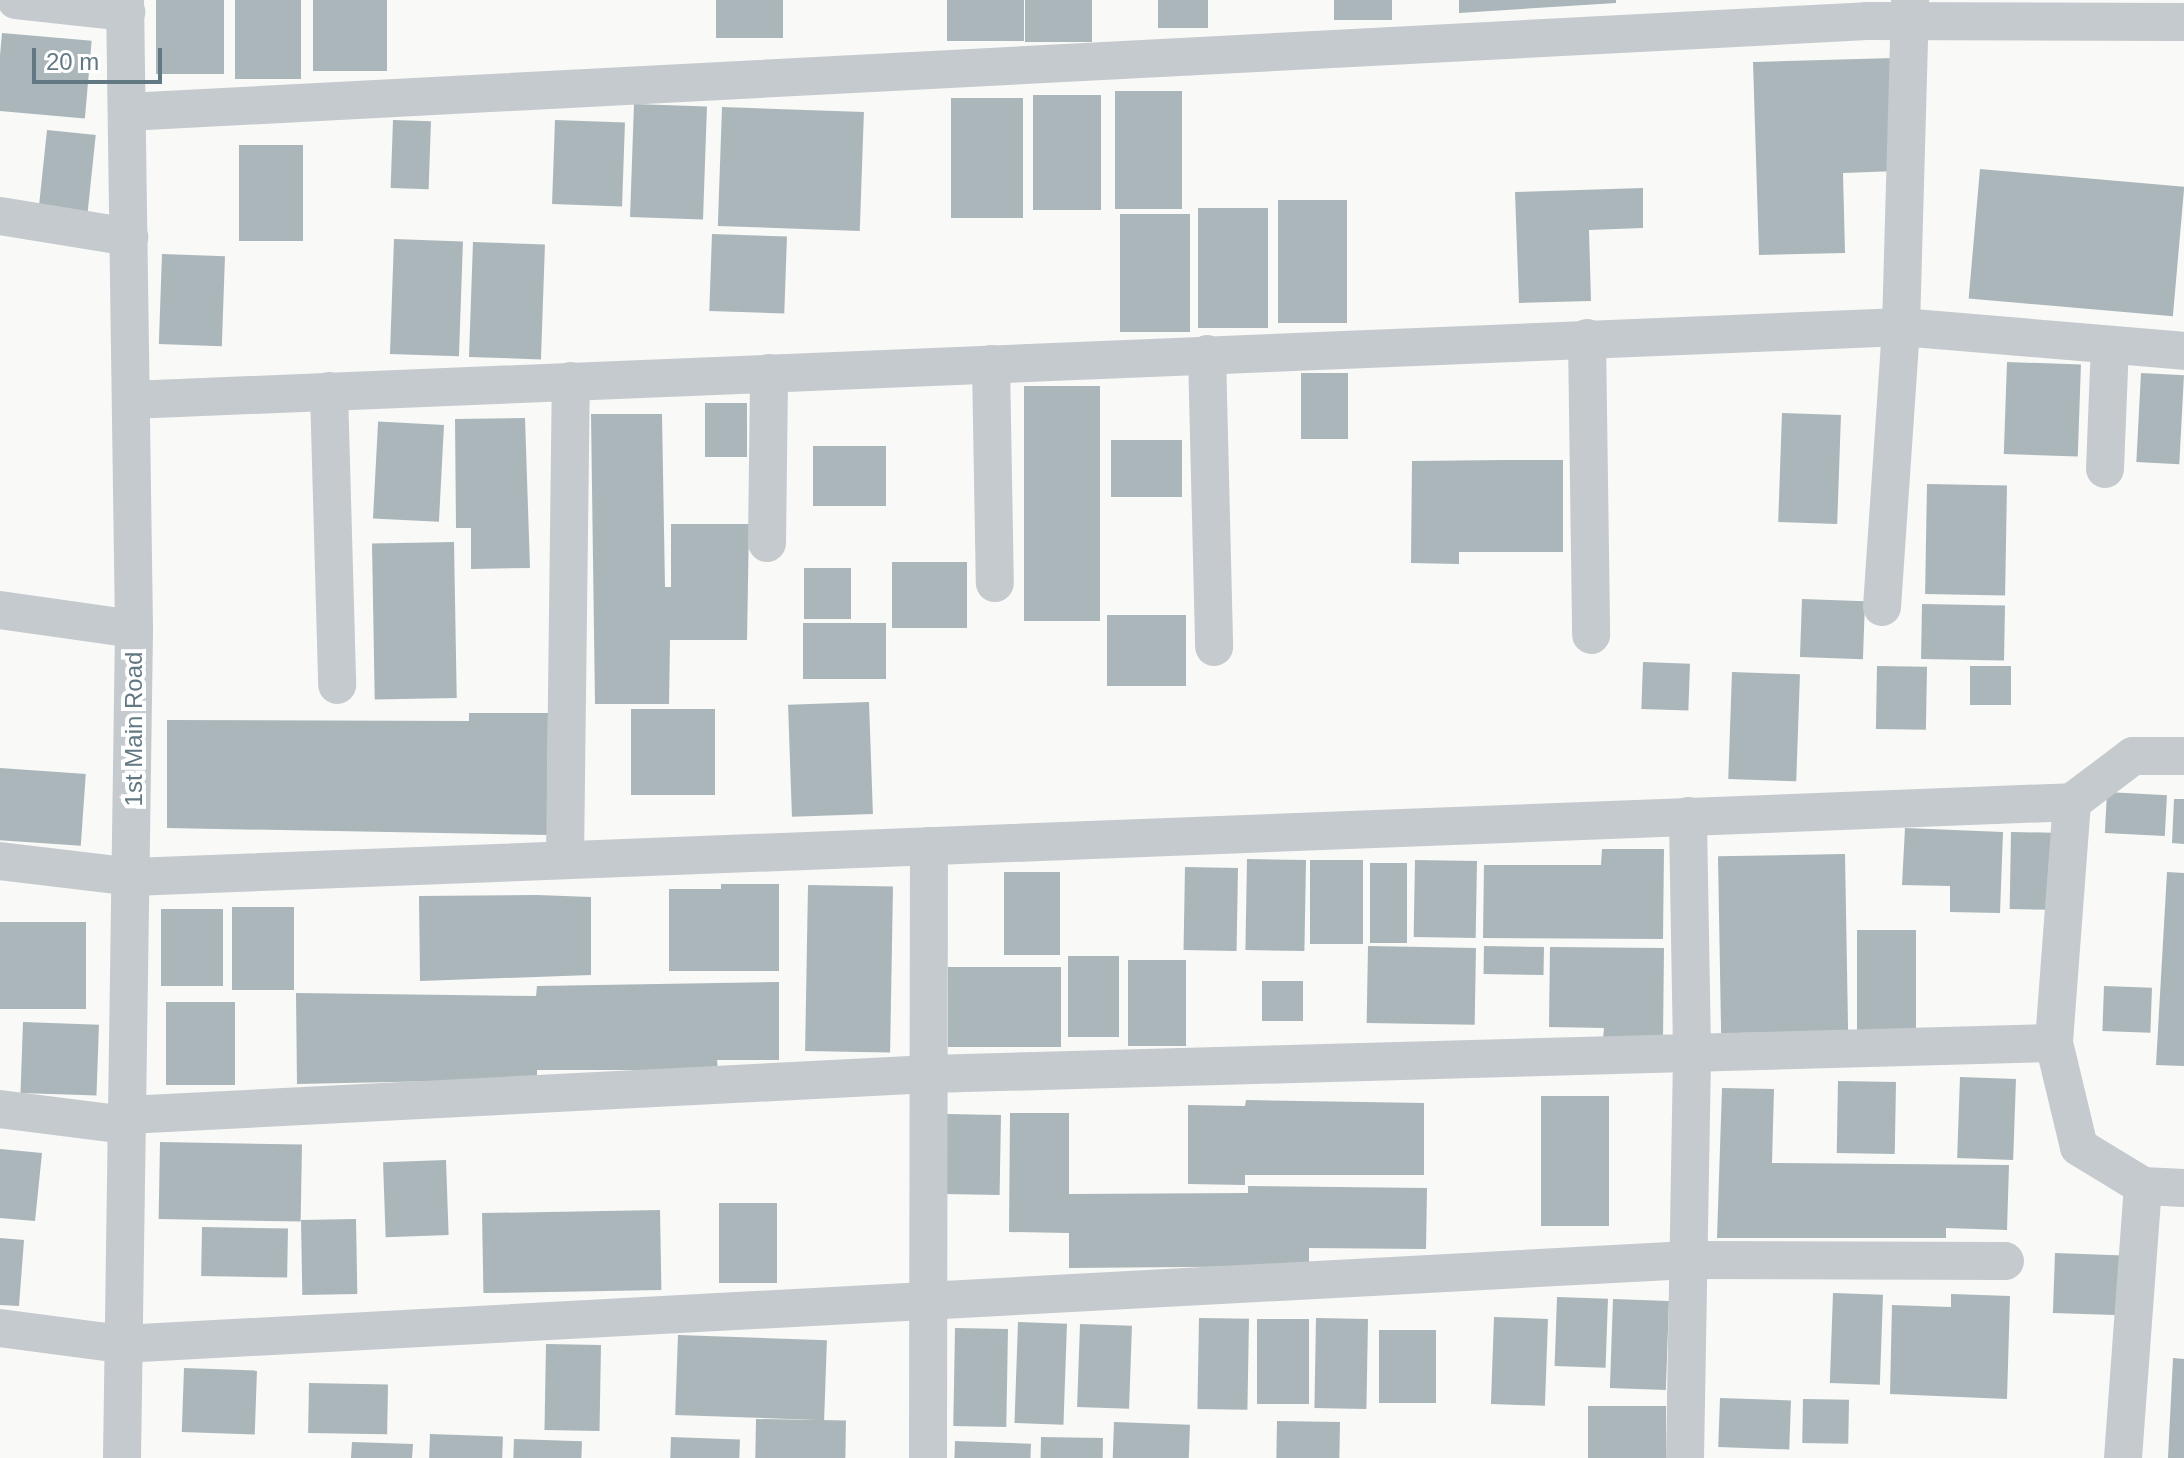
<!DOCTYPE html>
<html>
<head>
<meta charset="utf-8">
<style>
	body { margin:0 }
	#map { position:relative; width:2184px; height:1458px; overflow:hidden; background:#f9f9f7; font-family:Arial,sans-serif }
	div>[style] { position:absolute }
	.building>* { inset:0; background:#aab6ba; transform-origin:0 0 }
	.street>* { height:38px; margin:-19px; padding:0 19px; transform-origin:19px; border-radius:19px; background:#c4cacd }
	span { translate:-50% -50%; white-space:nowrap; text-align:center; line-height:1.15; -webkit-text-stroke:8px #fff; paint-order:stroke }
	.street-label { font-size:24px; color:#627983 }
	.scale { position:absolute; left:32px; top:48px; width:130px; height:36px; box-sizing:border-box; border:4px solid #627983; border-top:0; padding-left:10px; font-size:24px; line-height:28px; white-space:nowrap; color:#627983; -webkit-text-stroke:6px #fff; paint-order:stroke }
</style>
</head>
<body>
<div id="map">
	<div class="building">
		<i style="left:156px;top:0;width:68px;height:74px"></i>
		<i style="left:235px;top:0;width:66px;height:79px"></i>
		<i style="left:313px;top:0;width:74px;height:71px"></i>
		<i style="left:716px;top:0;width:67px;height:38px"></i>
		<i style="left:947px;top:0;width:77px;height:41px"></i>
		<i style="left:1025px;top:0;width:67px;height:42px"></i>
		<i style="left:1158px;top:0;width:50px;height:28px"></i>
		<i style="left:1334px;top:0;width:58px;height:20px"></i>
		<i style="clip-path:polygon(1459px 0,1616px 0,1616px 3px,1459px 13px)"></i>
		<i style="left:2px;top:33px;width:90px;height:78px;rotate:5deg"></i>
		<i style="clip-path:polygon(1894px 58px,1897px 171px,1843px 173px,1845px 253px,1759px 255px,1753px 62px)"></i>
		<i style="left:1115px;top:91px;width:67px;height:118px"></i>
		<i style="left:1101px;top:95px;width:115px;height:68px;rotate:90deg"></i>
		<i style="left:951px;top:98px;width:72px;height:120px"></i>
		<i style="left:634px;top:104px;width:73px;height:113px;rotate:2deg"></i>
		<i style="left:722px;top:107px;width:142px;height:119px;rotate:2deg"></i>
		<i style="left:393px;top:120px;width:38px;height:68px;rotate:2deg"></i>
		<i style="left:555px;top:120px;width:70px;height:84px;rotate:2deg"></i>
		<i style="left:47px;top:130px;width:49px;height:77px;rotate:6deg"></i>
		<i style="left:239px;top:145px;width:64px;height:96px"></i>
		<i style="left:1980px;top:169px;width:205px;height:130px;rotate:5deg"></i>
		<i style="clip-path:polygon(1643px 188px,1643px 228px,1589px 230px,1591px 301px,1519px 303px,1515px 192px)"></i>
		<i style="left:1278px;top:200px;width:69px;height:123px"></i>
		<i style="left:1198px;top:208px;width:70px;height:120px"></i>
		<i style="left:1190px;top:214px;width:118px;height:70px;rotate:90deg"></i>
		<i style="left:712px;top:234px;width:75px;height:77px;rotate:2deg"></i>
		<i style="left:394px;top:239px;width:69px;height:115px;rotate:2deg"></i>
		<i style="left:473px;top:242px;width:72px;height:115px;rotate:2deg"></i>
		<i style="left:162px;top:254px;width:63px;height:90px;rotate:2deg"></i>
		<i style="left:2007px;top:362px;width:74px;height:92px;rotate:2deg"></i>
		<i style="left:1348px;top:373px;width:66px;height:47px;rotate:90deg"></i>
		<i style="left:2141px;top:373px;width:43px;height:89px;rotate:3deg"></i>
		<i style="left:1024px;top:386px;width:76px;height:235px"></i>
		<i style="left:705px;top:403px;width:42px;height:54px"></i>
		<i style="left:1782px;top:413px;width:59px;height:109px;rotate:2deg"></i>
		<i style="clip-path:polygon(591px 414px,662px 414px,665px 587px,671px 587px,671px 524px,749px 524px,747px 640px,670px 640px,669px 704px,595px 704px)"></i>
		<i style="clip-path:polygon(525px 418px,530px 568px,471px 569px,471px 528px,456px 528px,455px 419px)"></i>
		<i style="left:444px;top:425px;width:97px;height:66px;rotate:93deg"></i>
		<i style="left:1111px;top:440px;width:71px;height:57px"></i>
		<i style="left:813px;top:446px;width:73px;height:60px"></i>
		<i style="clip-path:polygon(1506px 460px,1563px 460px,1563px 552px,1459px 552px,1459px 564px,1411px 563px,1412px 461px)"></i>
		<i style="left:1927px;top:484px;width:80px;height:110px;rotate:1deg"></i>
		<i style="left:454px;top:542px;width:156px;height:82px;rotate:89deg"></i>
		<i style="left:892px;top:562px;width:75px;height:66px"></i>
		<i style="left:804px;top:568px;width:47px;height:51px"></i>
		<i style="left:1802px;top:599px;width:63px;height:58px;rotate:2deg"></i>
		<i style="left:1922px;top:604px;width:83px;height:55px;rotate:1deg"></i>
		<i style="left:1186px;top:615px;width:71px;height:79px;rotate:90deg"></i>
		<i style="left:803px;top:623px;width:83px;height:56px"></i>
		<i style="left:1643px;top:662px;width:47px;height:47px;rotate:2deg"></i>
		<i style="left:1877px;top:666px;width:50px;height:63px;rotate:1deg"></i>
		<i style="left:1970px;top:666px;width:41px;height:39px"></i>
		<i style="left:1732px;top:672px;width:68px;height:107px;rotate:2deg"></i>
		<i style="left:869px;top:702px;width:112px;height:81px;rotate:88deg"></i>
		<i style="left:631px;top:709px;width:84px;height:86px"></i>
		<i style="clip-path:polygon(469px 713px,548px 713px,547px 835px,167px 828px,167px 720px,469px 721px)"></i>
		<i style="left:0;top:768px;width:86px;height:72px;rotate:4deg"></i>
		<i style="left:2107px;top:792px;width:60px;height:41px;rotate:3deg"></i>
		<i style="clip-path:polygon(2174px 799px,2184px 799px,2184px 844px,2172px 843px)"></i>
		<i style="clip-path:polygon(1905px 828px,2003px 832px,2000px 913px,1950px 912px,1950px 886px,1902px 885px)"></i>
		<i style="left:2011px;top:832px;width:41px;height:77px;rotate:1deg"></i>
		<i style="clip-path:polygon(1602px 849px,1664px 849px,1663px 939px,1483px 938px,1484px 865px,1601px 865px)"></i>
		<i style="left:1845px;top:854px;width:177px;height:127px;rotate:89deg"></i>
		<i style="left:1247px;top:859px;width:59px;height:91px;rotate:1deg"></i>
		<i style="left:1310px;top:860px;width:53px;height:84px"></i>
		<i style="left:1415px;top:860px;width:62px;height:77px;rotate:1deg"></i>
		<i style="left:1370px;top:863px;width:37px;height:80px"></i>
		<i style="left:1185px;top:867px;width:53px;height:83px;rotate:1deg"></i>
		<i style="left:1060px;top:872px;width:83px;height:56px;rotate:90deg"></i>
		<i style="clip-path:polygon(2167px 872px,2184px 873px,2184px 1066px,2156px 1065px)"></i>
		<i style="clip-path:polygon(721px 884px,779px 884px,779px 971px,669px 971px,669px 889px,721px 889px)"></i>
		<i style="left:808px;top:885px;width:85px;height:166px;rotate:1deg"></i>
		<i style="clip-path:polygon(537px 895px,591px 897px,591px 975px,420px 981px,419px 896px)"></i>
		<i style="left:294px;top:907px;width:83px;height:62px;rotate:90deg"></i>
		<i style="left:223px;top:909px;width:77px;height:62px;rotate:90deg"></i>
		<i style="left:0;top:922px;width:86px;height:87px"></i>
		<i style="left:1857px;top:930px;width:59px;height:100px"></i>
		<i style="left:1368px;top:946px;width:108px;height:77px;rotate:1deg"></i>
		<i style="left:1484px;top:946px;width:60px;height:28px;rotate:1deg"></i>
		<i style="clip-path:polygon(1550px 947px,1664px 948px,1663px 1038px,1603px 1038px,1604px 1028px,1549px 1027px)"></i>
		<i style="left:1119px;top:956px;width:81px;height:51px;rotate:90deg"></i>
		<i style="left:1128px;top:960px;width:58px;height:86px"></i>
		<i style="left:948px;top:967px;width:113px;height:80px"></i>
		<i style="left:1262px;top:981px;width:41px;height:40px"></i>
		<i style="clip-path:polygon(779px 982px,779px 1060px,717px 1060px,718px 1070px,537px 1070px,537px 1079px,297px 1084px,296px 993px,536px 996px,537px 986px)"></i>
		<i style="left:2104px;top:986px;width:48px;height:45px;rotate:2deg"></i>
		<i style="left:166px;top:1002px;width:69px;height:83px"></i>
		<i style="left:23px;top:1022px;width:76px;height:71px;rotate:2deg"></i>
		<i style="left:1960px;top:1077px;width:56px;height:81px;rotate:2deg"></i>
		<i style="left:1838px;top:1081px;width:58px;height:72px;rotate:1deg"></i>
		<i style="clip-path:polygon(1722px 1088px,1774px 1089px,1772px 1163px,2009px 1165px,2007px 1230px,1946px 1228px,1946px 1238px,1717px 1238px)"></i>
		<i style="left:1541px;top:1096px;width:68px;height:130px"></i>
		<i style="clip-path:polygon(1246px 1100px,1424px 1103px,1424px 1175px,1245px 1175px,1245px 1185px,1188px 1184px,1188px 1105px,1245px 1106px)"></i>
		<i style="clip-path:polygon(1010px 1113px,1069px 1113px,1069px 1194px,1248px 1193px,1248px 1186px,1427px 1188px,1426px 1249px,1309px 1248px,1309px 1266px,1069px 1268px,1069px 1233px,1009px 1232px)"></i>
		<i style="left:946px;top:1114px;width:55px;height:80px;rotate:1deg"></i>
		<i style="left:160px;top:1142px;width:142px;height:77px;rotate:1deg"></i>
		<i style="clip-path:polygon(0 1149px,42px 1153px,35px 1221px,0 1218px)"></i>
		<i style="left:446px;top:1160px;width:75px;height:63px;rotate:88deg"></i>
		<i style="left:719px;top:1203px;width:58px;height:80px"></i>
		<i style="left:660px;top:1210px;width:80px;height:178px;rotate:89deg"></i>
		<i style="left:356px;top:1219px;width:75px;height:55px;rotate:89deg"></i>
		<i style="left:202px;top:1227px;width:86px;height:49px;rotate:1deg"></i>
		<i style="clip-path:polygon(0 1238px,24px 1240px,19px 1306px,0 1305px)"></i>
		<i style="left:2055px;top:1253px;width:69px;height:60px;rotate:2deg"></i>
		<i style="left:1833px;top:1293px;width:50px;height:90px;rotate:2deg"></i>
		<i style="clip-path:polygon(1951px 1294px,2010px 1296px,2007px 1399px,1890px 1394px,1892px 1305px,1951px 1307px)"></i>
		<i style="left:1557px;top:1297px;width:51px;height:69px;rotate:2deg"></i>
		<i style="left:1613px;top:1299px;width:56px;height:89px;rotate:2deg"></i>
		<i style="left:1494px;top:1317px;width:54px;height:87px;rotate:2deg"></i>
		<i style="left:1199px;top:1318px;width:50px;height:91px;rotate:1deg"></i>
		<i style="left:1316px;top:1318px;width:52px;height:90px;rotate:1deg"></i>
		<i style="left:1257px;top:1319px;width:52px;height:85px"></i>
		<i style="left:1018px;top:1322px;width:49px;height:101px;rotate:2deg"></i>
		<i style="left:1080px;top:1324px;width:52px;height:83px;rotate:2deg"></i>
		<i style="left:955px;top:1328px;width:53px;height:98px;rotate:1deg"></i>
		<i style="left:1379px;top:1330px;width:57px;height:73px"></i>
		<i style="left:678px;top:1335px;width:149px;height:80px;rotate:2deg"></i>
		<i style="left:546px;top:1344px;width:55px;height:86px;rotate:1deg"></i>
		<i style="clip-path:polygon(2173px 1358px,2184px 1359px,2184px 1458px,2168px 1458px)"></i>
		<i style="left:184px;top:1368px;width:73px;height:64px;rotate:2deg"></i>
		<i style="left:309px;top:1383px;width:79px;height:50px;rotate:1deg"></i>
		<i style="left:1720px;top:1398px;width:71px;height:49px;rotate:2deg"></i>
		<i style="left:1803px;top:1399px;width:46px;height:44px;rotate:1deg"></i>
		<i style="left:1588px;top:1406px;width:78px;height:52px"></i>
		<i style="left:756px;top:1419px;width:90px;height:39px;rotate:1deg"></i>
		<i style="left:1277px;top:1421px;width:63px;height:37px;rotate:1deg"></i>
		<i style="left:1114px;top:1422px;width:76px;height:36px;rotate:2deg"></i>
		<i style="left:430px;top:1434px;width:73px;height:24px;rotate:2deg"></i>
		<i style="left:671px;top:1437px;width:69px;height:21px;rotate:2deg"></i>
		<i style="left:1041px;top:1437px;width:62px;height:21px;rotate:1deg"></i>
		<i style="left:514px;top:1439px;width:68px;height:19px;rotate:2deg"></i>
		<i style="left:955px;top:1441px;width:76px;height:17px;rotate:2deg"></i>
		<i style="clip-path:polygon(352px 1442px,413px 1444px,412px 1458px,351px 1458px)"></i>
	</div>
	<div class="street">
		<i style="left:16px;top:0;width:111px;rotate:6.2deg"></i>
		<i style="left:127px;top:112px;width:1742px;rotate:-2.99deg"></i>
		<i style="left:1867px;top:21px;width:317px;rotate:0.2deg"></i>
		<i style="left:0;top:216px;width:131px;rotate:9.2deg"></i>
		<i style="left:1587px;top:338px;width:297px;rotate:89.2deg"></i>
		<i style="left:1207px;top:354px;width:293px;rotate:88.6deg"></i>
		<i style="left:991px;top:364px;width:219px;rotate:89deg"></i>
		<i style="left:329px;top:391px;width:294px;rotate:88.4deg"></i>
		<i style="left:131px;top:400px;width:1772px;rotate:-2.36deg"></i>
		<i style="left:1901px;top:327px;width:284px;rotate:4.8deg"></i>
		<i style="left:2105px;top:469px;width:124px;rotate:-87.7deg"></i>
		<i style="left:767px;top:543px;width:170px;rotate:-89.3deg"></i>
		<i style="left:1882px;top:607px;width:281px;rotate:-86.1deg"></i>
		<i style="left:1901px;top:327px;width:327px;rotate:-88.4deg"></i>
		<i style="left:0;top:610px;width:135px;rotate:8.1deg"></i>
		<i style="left:2072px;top:802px;width:242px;rotate:94.3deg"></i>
		<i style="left:2054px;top:1043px;width:107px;rotate:76.5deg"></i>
		<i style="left:2079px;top:1147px;width:75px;rotate:31.4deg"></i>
		<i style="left:2143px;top:1186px;width:41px;rotate:2.8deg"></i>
		<i style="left:565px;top:859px;width:478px;rotate:-89.3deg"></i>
		<i style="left:0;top:861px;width:133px;rotate:6.9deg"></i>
		<i style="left:132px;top:877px;width:1941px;rotate:-2.21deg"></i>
		<i style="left:2072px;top:802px;width:76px;rotate:-37deg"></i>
		<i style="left:2133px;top:756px;width:51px"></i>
		<i style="left:0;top:1109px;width:128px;rotate:7.2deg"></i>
		<i style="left:127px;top:1115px;width:804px;rotate:-2.92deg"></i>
		<i style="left:930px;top:1074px;width:1124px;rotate:-1.58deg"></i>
		<i style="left:0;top:1328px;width:123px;rotate:7.5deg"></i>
		<i style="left:122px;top:1344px;width:1569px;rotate:-3.07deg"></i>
		<i style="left:1689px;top:1260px;width:316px;rotate:0.2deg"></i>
		<i style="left:122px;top:1458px;width:829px;rotate:-89.17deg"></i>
		<i style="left:134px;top:629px;width:629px;rotate:-90.82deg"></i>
		<i style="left:928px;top:1458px;width:612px;rotate:-89.91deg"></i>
		<i style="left:1685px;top:1458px;width:408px;rotate:-89deg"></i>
		<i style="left:1692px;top:1050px;width:234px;rotate:-91deg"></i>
		<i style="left:2123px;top:1458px;width:273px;rotate:-85.8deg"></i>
	</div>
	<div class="street-label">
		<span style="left:134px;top:729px;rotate:-90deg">1st Main Road</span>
	</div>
	<div class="scale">20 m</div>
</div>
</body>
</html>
